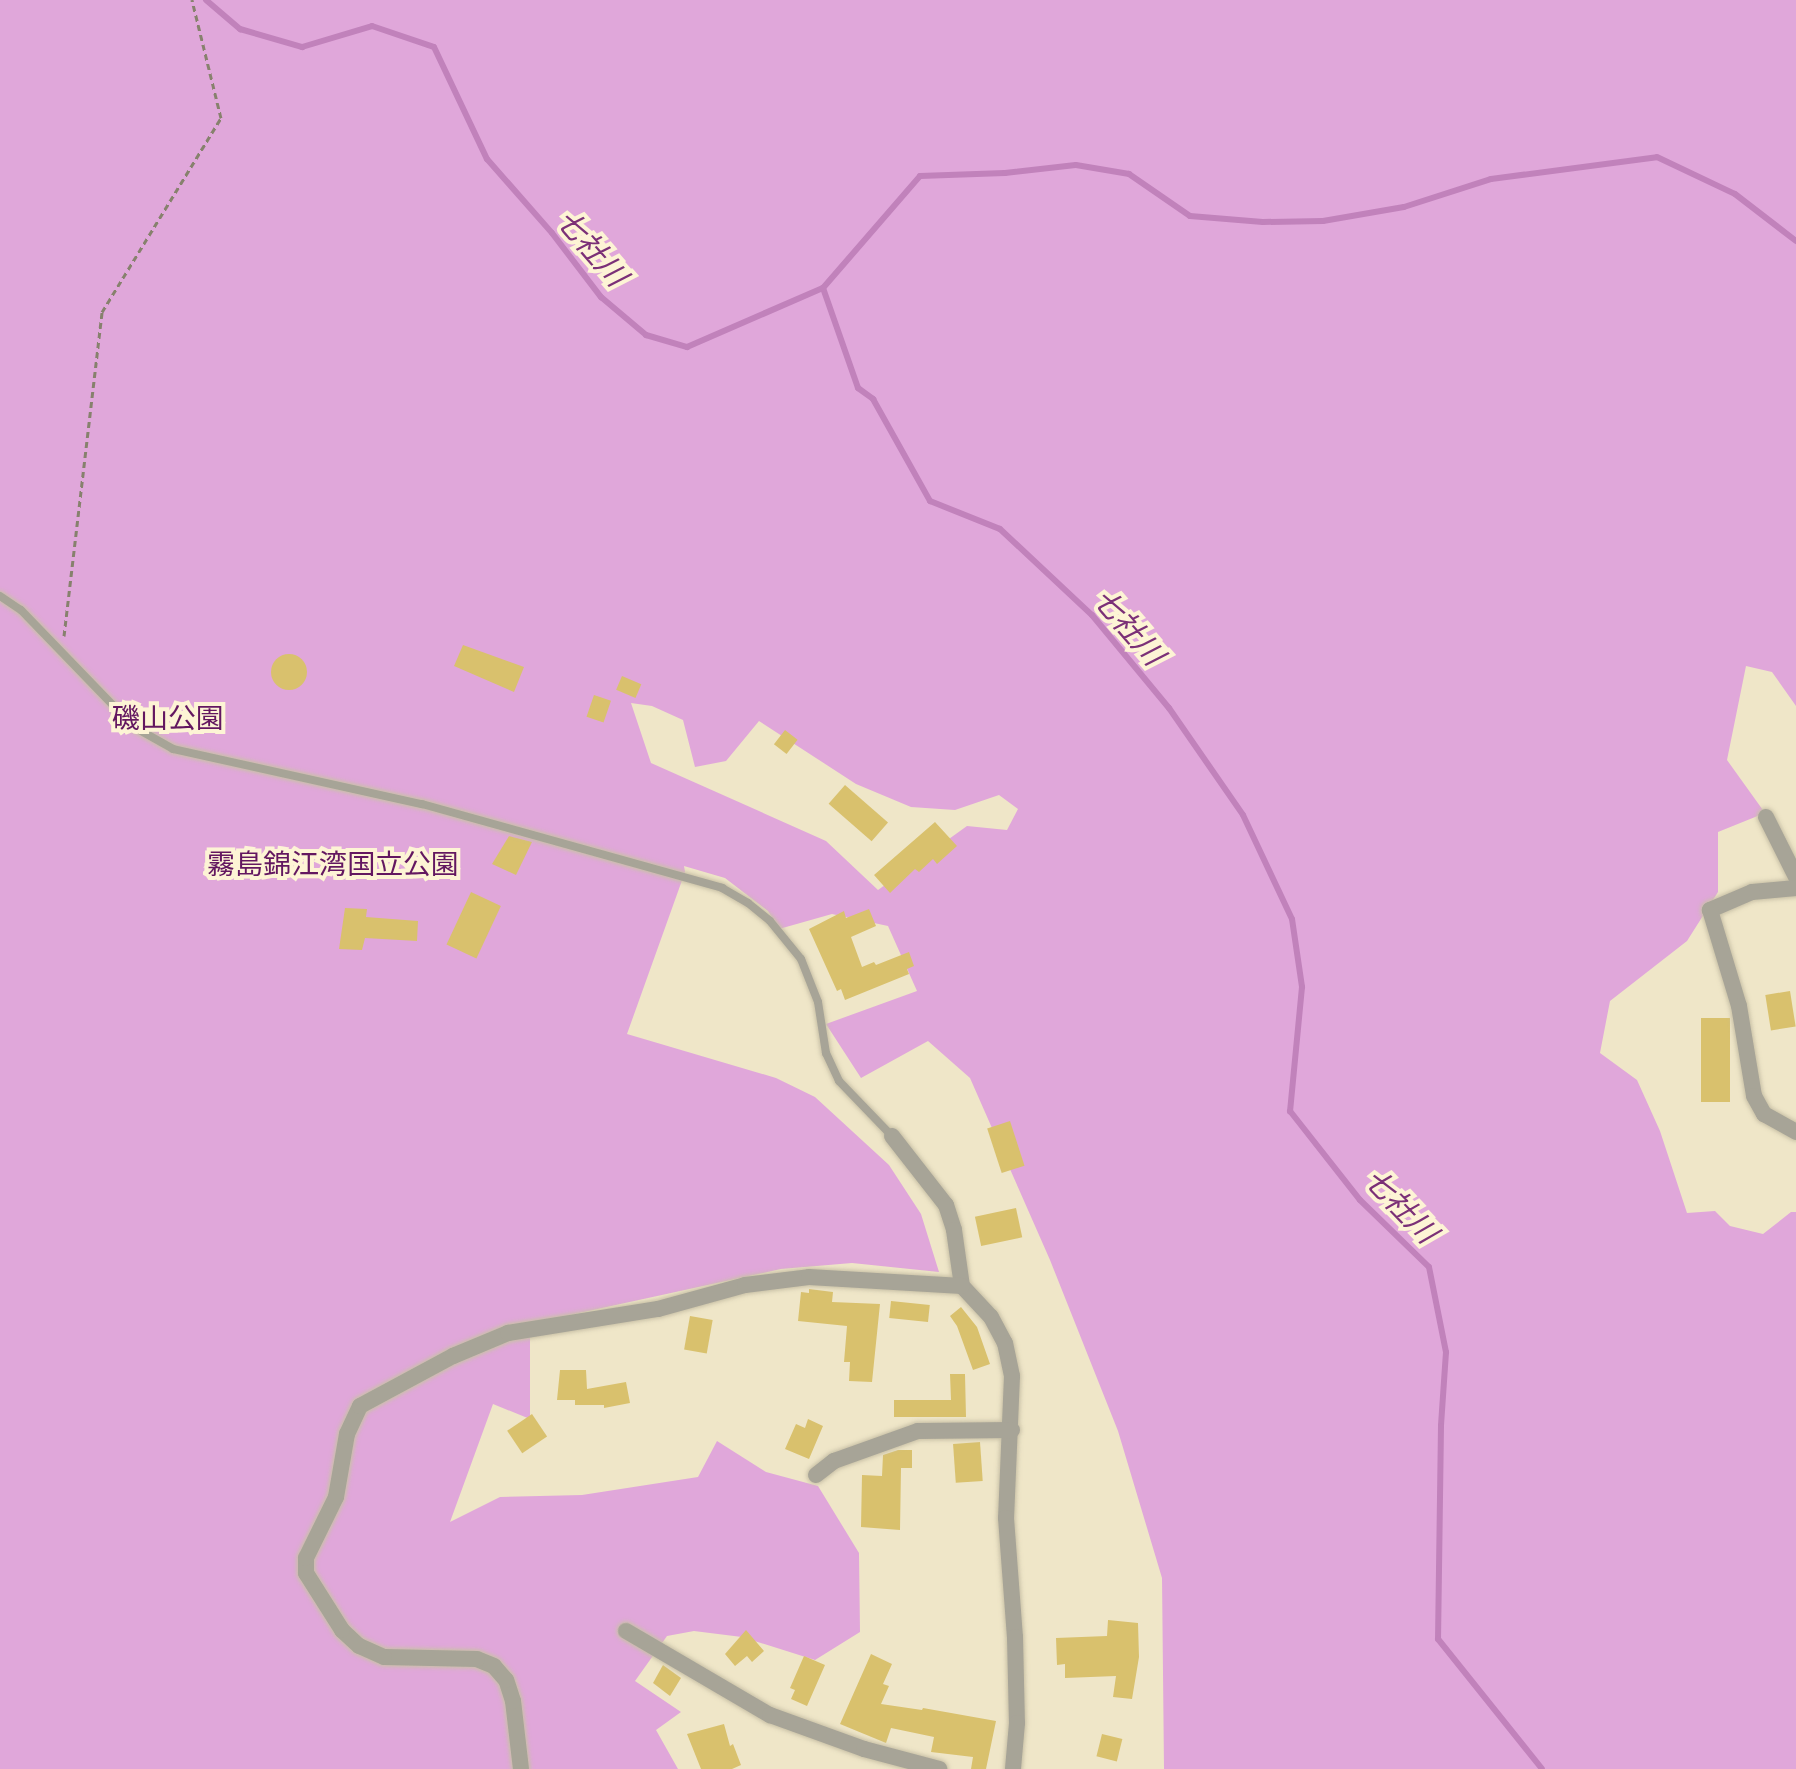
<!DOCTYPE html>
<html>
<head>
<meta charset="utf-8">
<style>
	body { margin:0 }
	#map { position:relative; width:1796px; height:1769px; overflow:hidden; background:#efe6c8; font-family:Poppins,"Noto Sans JP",sans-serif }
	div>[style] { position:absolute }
	.green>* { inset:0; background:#e0a7da }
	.stream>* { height:6px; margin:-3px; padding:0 3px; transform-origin:3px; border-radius:3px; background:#c182bb }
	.building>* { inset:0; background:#d9c16d; transform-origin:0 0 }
	.round { border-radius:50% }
	.path>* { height:3px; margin-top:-1.5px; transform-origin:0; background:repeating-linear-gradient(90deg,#87816d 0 6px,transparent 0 10px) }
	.roads { filter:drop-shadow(0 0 2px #c9c1a7) drop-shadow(0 0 2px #c9c1a7) }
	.service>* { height:8px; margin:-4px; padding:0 4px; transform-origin:4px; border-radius:4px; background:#a7a497 }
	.minor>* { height:16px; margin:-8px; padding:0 8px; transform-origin:8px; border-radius:8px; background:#a7a497 }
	span { translate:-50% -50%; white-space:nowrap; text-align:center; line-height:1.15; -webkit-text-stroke:8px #fdf4d5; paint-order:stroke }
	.park-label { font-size:28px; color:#631760 }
	.water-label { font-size:30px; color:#7b3077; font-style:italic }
</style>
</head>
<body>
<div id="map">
	<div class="green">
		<i style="clip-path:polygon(evenodd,0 0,1796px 0,1796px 706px,1772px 672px,1746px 666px,1727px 760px,1765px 813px,1718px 832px,1718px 892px,1687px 941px,1610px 1001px,1600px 1053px,1637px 1080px,1660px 1131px,1687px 1213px,1715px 1211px,1730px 1226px,1763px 1234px,1791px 1212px,1796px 1212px,1796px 1769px,1164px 1769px,1162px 1578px,1118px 1431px,1050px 1260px,970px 1078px,928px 1041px,861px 1078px,826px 1024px,917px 991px,888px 926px,832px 914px,779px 929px,768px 911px,725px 878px,684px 866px,685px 872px,627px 1034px,776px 1078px,815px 1097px,889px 1165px,921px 1214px,939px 1272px,852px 1263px,781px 1269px,547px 1320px,530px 1334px,530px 1419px,493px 1404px,450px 1522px,500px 1497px,582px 1495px,698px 1477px,717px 1441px,766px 1472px,818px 1486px,859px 1553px,860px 1632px,815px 1660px,742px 1637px,694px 1631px,667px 1636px,635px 1681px,681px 1712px,656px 1730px,678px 1769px,0 1769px,0 0,631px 703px,652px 706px,683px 720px,695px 767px,726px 761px,759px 721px,856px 784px,911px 807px,955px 810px,999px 795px,1018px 809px,1007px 830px,967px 826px,878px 890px,826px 841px,651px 763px,631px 703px)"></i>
	</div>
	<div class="stream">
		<i style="left:206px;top:0;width:45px;rotate:40.5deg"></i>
		<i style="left:240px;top:29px;width:65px;rotate:16.2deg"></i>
		<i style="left:302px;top:47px;width:73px;rotate:-16.7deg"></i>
		<i style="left:372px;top:26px;width:65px;rotate:18.7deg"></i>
		<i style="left:434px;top:47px;width:124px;rotate:64.7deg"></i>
		<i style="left:487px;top:159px;width:98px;rotate:48.7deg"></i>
		<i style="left:552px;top:233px;width:81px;rotate:52.6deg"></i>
		<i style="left:601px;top:297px;width:59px;rotate:40.2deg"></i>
		<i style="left:646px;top:335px;width:43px;rotate:16.3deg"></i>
		<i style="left:687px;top:347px;width:148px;rotate:-23.5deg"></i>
		<i style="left:823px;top:288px;width:106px;rotate:70.7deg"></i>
		<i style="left:858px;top:388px;width:19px;rotate:36deg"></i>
		<i style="left:873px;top:399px;width:117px;rotate:60.8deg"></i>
		<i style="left:930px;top:501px;width:75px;rotate:21.8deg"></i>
		<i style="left:1000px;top:529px;width:126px;rotate:43.1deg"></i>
		<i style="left:1092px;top:615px;width:121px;rotate:50.4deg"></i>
		<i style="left:1169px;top:708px;width:130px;rotate:55.3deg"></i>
		<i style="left:1243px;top:815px;width:115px;rotate:64.8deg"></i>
		<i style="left:1292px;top:919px;width:69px;rotate:81.6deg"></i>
		<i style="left:1302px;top:987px;width:125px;rotate:95.5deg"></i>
		<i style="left:1290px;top:1111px;width:113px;rotate:51.8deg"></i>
		<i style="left:1360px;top:1200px;width:96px;rotate:44.2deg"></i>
		<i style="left:1429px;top:1267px;width:87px;rotate:78.7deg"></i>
		<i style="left:1446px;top:1352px;width:74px;rotate:93.9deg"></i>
		<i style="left:1441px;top:1426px;width:213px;rotate:90.8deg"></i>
		<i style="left:1438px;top:1639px;width:166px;rotate:51.3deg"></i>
		<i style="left:823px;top:288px;width:148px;rotate:-49.1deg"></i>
		<i style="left:920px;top:176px;width:85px;rotate:-2deg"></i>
		<i style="left:1005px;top:173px;width:71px;rotate:-6.4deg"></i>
		<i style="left:1076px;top:165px;width:54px;rotate:9.6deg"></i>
		<i style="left:1129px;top:174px;width:74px;rotate:34.5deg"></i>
		<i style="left:1190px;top:216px;width:73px;rotate:4.7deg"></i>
		<i style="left:1263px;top:222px;width:60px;rotate:-1deg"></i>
		<i style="left:1323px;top:221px;width:82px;rotate:-9.8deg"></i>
		<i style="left:1404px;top:207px;width:91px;rotate:-17.8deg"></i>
		<i style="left:1491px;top:179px;width:167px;rotate:-7.5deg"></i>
		<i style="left:1657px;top:157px;width:86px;rotate:25.4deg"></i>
		<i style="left:1735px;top:194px;width:77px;rotate:37.6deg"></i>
	</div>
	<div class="building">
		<i style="clip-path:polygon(463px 645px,524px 667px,514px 692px,454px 666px)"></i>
		<i class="round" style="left:271px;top:654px;width:36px;height:36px"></i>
		<i style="left:622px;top:676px;width:21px;height:15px;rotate:23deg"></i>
		<i style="left:594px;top:695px;width:18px;height:23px;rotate:19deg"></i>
		<i style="left:785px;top:730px;width:16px;height:18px;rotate:38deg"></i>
		<i style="left:845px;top:785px;width:57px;height:25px;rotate:41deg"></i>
		<i style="clip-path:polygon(935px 822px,957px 846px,937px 864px,933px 859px,919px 872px,915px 869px,890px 893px,874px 875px)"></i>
		<i style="clip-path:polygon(509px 836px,532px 842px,516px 875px,492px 864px)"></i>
		<i style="left:471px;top:892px;width:33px;height:58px;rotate:25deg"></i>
		<i style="clip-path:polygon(345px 908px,367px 909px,366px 917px,418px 921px,417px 941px,365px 938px,362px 950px,339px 949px)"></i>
		<i style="clip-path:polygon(869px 909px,876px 926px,851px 937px,862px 967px,874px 962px,876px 965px,909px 952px,914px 966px,907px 969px,909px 974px,845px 1000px,841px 989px,837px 991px,809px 929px,844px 911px,846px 918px)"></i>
		<i style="left:1790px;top:991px;width:36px;height:25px;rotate:81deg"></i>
		<i style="left:1701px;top:1018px;width:29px;height:84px"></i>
		<i style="left:1010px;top:1121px;width:47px;height:24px;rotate:72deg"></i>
		<i style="left:1016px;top:1208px;width:30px;height:42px;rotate:78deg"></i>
		<i style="clip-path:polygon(809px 1289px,833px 1292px,832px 1302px,880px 1304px,872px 1382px,849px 1381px,850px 1362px,844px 1362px,847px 1326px,798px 1321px,801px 1292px,809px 1293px)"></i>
		<i style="left:891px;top:1301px;width:39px;height:17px;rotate:6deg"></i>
		<i style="clip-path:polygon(961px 1307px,977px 1327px,990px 1364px,973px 1370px,957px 1326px,950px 1316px)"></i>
		<i style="left:690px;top:1316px;width:23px;height:34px;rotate:10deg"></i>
		<i style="clip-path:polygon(560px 1370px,586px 1370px,587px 1389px,626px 1382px,630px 1403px,604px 1408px,604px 1405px,575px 1405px,575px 1400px,557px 1400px)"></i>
		<i style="clip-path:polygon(950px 1374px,965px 1374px,966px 1417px,894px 1417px,894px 1400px,951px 1400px)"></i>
		<i style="left:532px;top:1414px;width:27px;height:30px;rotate:56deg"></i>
		<i style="clip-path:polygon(808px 1419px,823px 1426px,809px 1459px,785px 1449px,796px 1424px,805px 1428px)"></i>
		<i style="left:980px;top:1442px;width:39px;height:27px;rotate:86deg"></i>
		<i style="clip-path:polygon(898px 1450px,912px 1450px,912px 1468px,901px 1468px,900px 1530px,861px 1527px,862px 1475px,882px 1476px,883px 1455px)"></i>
		<i style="clip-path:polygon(1108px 1620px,1138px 1623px,1139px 1657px,1132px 1699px,1113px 1697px,1116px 1676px,1065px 1678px,1065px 1664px,1057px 1665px,1056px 1638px,1107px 1636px)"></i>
		<i style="clip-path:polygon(746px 1630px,764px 1651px,752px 1662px,747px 1656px,735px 1666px,725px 1654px)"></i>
		<i style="clip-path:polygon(871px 1654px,892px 1664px,883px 1684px,889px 1686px,881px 1704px,922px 1710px,923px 1708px,996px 1721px,986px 1769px,971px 1769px,973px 1757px,931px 1752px,934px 1737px,891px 1728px,886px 1743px,840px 1724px)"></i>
		<i style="clip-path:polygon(804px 1656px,825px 1665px,807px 1706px,791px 1699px,795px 1690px,790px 1688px)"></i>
		<i style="clip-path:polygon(663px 1665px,681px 1678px,670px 1696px,653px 1683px)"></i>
		<i style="clip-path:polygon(724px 1724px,730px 1746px,733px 1744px,741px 1765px,732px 1769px,701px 1769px,687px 1734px)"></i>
		<i style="left:1102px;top:1734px;width:21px;height:23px;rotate:14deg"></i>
	</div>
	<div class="path">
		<i style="left:64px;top:636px;width:326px;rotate:-83.3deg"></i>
		<i style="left:102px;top:312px;width:228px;rotate:-58.5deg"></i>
		<i style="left:221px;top:118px;width:122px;rotate:-103.8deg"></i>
	</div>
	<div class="roads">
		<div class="service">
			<i style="left:0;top:596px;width:25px;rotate:34deg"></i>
			<i style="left:21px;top:610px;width:163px;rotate:46deg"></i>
			<i style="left:134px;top:727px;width:45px;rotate:29.4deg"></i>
			<i style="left:173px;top:749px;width:255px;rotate:12.5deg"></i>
			<i style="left:422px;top:804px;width:312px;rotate:15.6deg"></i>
			<i style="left:722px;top:888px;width:30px;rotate:30deg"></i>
			<i style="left:748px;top:903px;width:28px;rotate:39deg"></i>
			<i style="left:770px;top:921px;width:49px;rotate:50.8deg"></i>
			<i style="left:801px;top:959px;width:46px;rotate:68.4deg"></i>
			<i style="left:818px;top:1002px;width:52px;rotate:81.1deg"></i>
			<i style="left:826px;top:1053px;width:31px;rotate:65deg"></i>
			<i style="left:839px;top:1081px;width:76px;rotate:46.1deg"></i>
		</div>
		<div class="minor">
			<i style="left:1766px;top:817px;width:67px;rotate:63.4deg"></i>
			<i style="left:1796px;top:888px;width:44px;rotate:174.8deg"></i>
			<i style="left:1752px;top:892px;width:46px;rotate:156.8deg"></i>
			<i style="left:1710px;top:910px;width:100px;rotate:73.2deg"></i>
			<i style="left:1739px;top:1006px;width:91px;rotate:80.5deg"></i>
			<i style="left:1754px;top:1096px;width:21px;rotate:61deg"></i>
			<i style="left:1764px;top:1114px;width:37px;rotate:29deg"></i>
			<i style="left:892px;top:1136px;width:88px;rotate:52deg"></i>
			<i style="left:946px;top:1205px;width:26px;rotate:72deg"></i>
			<i style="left:954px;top:1230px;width:57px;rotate:81.9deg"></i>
			<i style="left:962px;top:1286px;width:42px;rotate:46.9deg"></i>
			<i style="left:991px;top:1317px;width:30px;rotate:62deg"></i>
			<i style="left:1005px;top:1343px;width:34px;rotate:78deg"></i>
			<i style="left:1012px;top:1376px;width:142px;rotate:92.4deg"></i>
			<i style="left:1006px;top:1518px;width:119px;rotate:85.7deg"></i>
			<i style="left:1015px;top:1637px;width:86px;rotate:88.7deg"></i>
			<i style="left:1017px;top:1723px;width:46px;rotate:95deg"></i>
			<i style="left:816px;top:1475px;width:23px;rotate:-38deg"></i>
			<i style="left:834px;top:1461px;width:89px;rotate:-19.7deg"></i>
			<i style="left:918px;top:1431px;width:94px;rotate:-0.6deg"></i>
			<i style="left:626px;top:1631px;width:167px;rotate:30.3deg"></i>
			<i style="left:770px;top:1715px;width:100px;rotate:19.9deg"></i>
			<i style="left:864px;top:1749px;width:78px;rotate:14.9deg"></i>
			<i style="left:521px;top:1769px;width:68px;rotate:-96.7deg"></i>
			<i style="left:513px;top:1701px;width:22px;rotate:-108deg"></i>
			<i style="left:506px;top:1680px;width:18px;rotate:-131deg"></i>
			<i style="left:494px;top:1666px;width:18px;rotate:-158deg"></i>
			<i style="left:477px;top:1659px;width:93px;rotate:-178.8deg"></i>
			<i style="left:384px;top:1657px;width:27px;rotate:-156deg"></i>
			<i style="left:359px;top:1646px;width:23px;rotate:-137deg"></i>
			<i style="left:342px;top:1630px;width:67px;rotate:-122.3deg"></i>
			<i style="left:306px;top:1573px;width:15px;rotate:-90deg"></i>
			<i style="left:306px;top:1558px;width:68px;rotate:-63.8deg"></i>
			<i style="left:336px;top:1497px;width:64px;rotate:-80.1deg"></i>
			<i style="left:347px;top:1434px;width:31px;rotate:-65deg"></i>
			<i style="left:360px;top:1406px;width:106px;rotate:-28.3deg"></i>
			<i style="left:453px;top:1356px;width:60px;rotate:-22.7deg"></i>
			<i style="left:508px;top:1333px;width:152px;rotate:-9.1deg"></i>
			<i style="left:658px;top:1309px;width:90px;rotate:-15.4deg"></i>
			<i style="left:745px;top:1285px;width:64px;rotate:-7.1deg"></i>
			<i style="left:809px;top:1277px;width:153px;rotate:3.4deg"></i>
		</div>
	</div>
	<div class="park-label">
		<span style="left:168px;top:719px">磯山公園</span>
		<span style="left:333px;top:865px">霧島錦江湾国立公園</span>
	</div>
	<div class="water-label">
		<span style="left:591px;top:248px;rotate:49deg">七社川</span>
		<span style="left:1128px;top:627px;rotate:49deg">七社川</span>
		<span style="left:1400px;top:1206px;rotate:46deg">七社川</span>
	</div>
</div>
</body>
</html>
